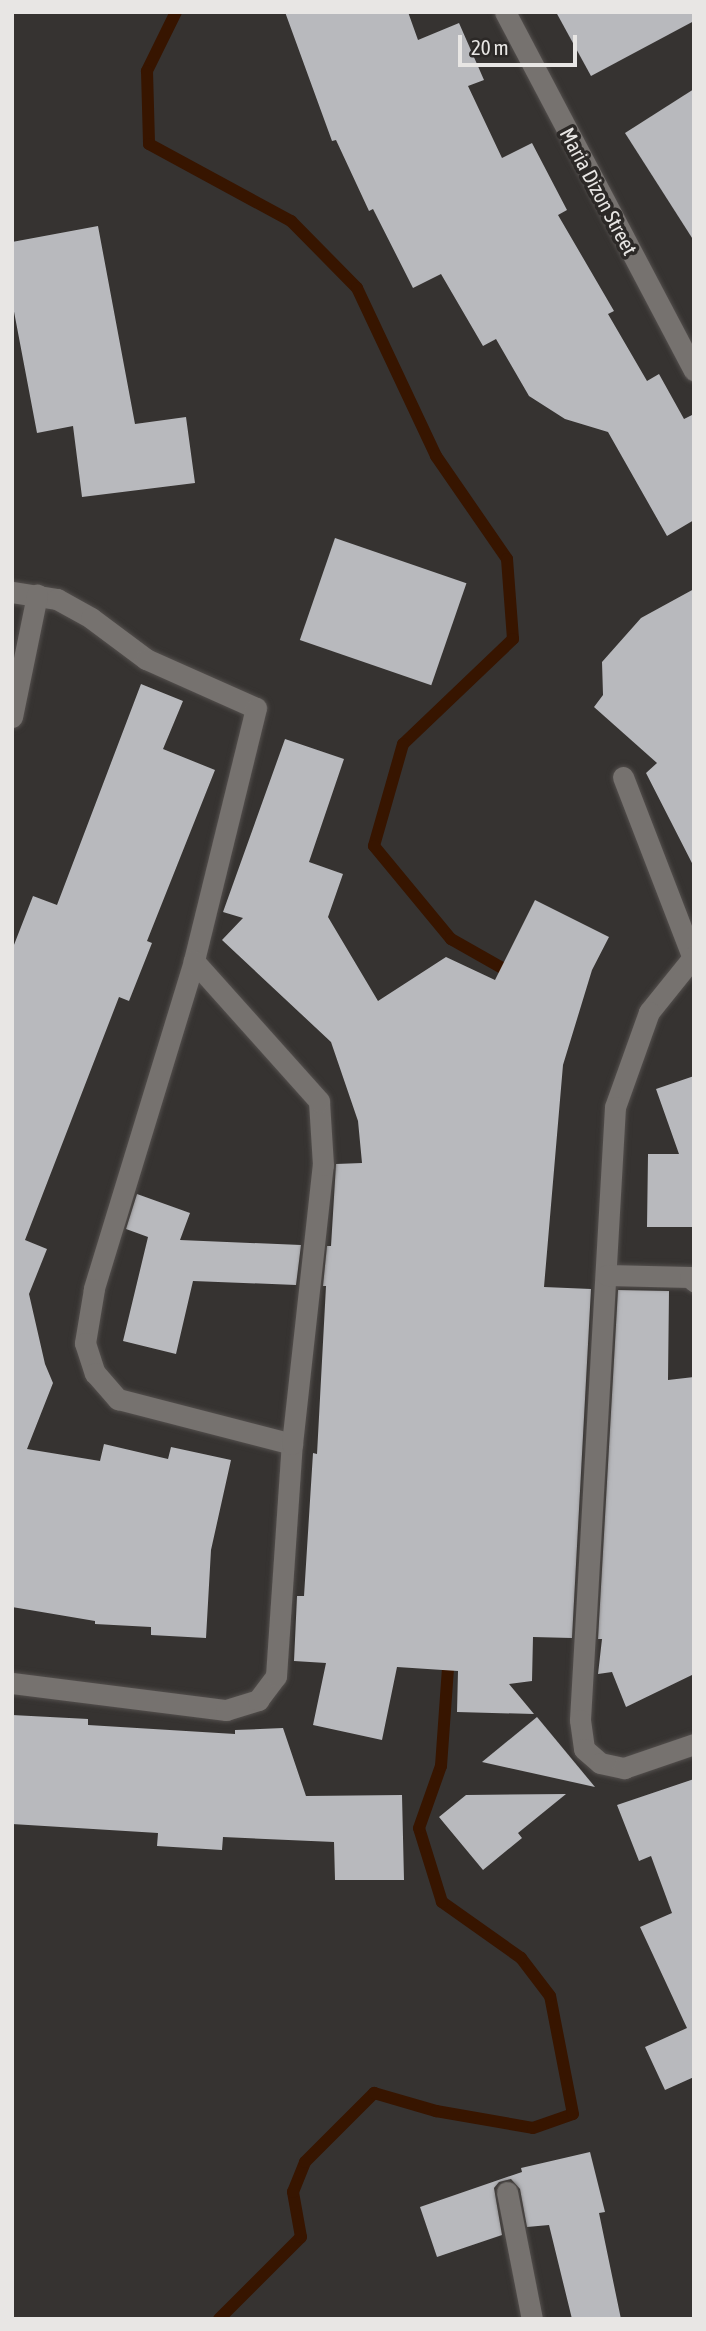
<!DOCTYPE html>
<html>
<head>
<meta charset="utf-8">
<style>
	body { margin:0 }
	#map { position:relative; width:706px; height:2331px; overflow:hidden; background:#363331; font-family:"Asap Condensed",sans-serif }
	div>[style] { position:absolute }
	.stream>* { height:12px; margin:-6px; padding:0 6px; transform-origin:6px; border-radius:6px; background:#371500 }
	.building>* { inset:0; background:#b8b9bd; transform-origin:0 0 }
	.roads { filter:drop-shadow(0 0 2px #534f4d) drop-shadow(0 0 2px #534f4d) }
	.street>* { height:21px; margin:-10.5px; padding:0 10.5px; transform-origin:10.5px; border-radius:10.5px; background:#76726f }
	span { translate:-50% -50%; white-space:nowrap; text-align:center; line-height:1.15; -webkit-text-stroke:7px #2c2927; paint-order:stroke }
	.street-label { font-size:21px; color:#e8e6e4 }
	.frame { position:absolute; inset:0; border:14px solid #e8e6e4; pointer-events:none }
	.scale { position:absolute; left:458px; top:35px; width:119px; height:32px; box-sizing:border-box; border:4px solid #e8e6e4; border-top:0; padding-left:9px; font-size:21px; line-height:24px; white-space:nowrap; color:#e8e6e4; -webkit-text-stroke:5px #2c2927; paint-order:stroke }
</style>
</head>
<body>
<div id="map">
	<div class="stream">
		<i style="left:176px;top:12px;width:66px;rotate:116.2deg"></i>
		<i style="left:147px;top:71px;width:73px;rotate:88.4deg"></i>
		<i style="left:149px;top:144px;width:162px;rotate:28.5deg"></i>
		<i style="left:291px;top:221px;width:94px;rotate:45.4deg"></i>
		<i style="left:357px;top:288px;width:186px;rotate:64.8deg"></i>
		<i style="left:436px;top:456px;width:125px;rotate:55.4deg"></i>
		<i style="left:507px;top:559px;width:80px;rotate:85.7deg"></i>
		<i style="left:513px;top:639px;width:152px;rotate:136.3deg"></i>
		<i style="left:403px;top:744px;width:106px;rotate:105.9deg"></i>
		<i style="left:374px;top:846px;width:121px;rotate:50.4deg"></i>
		<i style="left:451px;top:939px;width:67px;rotate:29.6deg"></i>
		<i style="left:509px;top:972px;width:7px;rotate:106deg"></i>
		<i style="left:219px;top:2319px;width:116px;rotate:-45deg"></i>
		<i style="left:301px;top:2237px;width:46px;rotate:-100.1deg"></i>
		<i style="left:293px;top:2192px;width:32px;rotate:-68deg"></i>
		<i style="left:305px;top:2162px;width:98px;rotate:-45deg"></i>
		<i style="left:374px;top:2093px;width:65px;rotate:16.2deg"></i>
		<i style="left:436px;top:2111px;width:98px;rotate:9.9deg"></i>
		<i style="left:533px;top:2128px;width:42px;rotate:-19.3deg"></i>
		<i style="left:573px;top:2114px;width:120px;rotate:-101deg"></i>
		<i style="left:550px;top:1996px;width:48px;rotate:-127.3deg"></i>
		<i style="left:521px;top:1958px;width:97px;rotate:-144.7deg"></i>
		<i style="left:442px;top:1902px;width:77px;rotate:-107.3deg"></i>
		<i style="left:419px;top:1828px;width:66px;rotate:-70.5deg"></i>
		<i style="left:441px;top:1766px;width:111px;rotate:-85.9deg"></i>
	</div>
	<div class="building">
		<i style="clip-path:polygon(285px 12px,408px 12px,418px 40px,459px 23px,484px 80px,468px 86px,502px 158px,532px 143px,567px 210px,558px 215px,614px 311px,608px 314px,647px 381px,659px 374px,684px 419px,694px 414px,694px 520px,667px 536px,608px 432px,565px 419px,529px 396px,496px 339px,483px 346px,441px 274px,413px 288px,373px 209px,369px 211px,336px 140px,332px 141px)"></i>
		<i style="clip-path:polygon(556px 12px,694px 12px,694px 21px,591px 76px)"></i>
		<i style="clip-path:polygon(694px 89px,694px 241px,625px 133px)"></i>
		<i style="clip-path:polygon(98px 226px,135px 424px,186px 417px,195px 483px,82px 497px,73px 426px,37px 433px,12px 301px,12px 242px)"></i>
		<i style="left:335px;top:538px;width:139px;height:108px;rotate:19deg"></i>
		<i style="clip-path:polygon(694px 589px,694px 867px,646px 773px,657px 763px,594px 707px,603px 695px,602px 662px,641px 618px)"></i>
		<i style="clip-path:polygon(141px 684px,183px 701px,163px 749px,215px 770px,147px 941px,152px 943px,129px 1001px,119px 997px,25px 1240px,47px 1249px,29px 1294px,45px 1364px,53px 1383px,27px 1449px,100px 1461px,104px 1444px,168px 1459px,171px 1447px,231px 1460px,211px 1550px,206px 1638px,151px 1635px,151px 1627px,95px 1624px,95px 1621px,12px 1607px,12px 950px,33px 896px,57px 905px)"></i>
		<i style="clip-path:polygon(285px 739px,344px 759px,309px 862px,343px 874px,328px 917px,378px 1001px,446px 957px,495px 980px,535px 900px,609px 937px,592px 970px,563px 1065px,544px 1287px,591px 1289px,572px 1638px,533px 1637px,532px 1681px,509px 1684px,534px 1714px,457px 1712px,458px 1671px,397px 1667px,382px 1740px,313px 1725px,326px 1663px,294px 1661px,297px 1596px,304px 1596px,313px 1453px,317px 1454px,326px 1286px,323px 1286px,327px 1246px,331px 1246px,336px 1164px,362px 1163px,358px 1121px,331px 1042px,222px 940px,243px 918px,223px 912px)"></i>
		<i style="clip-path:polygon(694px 1076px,694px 1227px,647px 1227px,648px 1154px,679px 1154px,656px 1089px)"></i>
		<i style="clip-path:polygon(137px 1194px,190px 1213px,180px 1240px,301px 1245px,296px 1285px,193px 1281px,176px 1354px,123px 1341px,148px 1237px,126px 1229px)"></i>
		<i style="clip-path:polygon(618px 1290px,669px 1291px,668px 1380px,694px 1377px,694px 1674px,626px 1707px,612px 1672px,598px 1674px,602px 1639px,598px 1639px)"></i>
		<i style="clip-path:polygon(12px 1715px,88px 1719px,88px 1725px,235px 1734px,235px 1730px,283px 1728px,306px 1796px,402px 1795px,404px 1880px,335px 1880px,334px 1842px,223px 1837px,222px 1850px,157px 1846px,158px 1833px,12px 1824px)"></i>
		<i style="clip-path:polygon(537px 1717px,595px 1787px,482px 1762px)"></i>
		<i style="clip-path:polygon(694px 1779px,694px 2077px,665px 2090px,645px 2047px,687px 2028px,640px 1927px,672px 1913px,651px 1856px,639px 1861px,617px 1805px)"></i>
		<i style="clip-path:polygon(566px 1794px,518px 1833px,522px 1838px,483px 1870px,439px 1817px,466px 1795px)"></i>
		<i style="clip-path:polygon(590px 2152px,605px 2212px,599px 2213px,621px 2319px,572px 2319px,549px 2225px,527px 2227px,520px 2189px,511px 2179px,499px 2182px,494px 2188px,502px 2235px,437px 2257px,420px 2207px,522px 2172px,521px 2168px)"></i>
	</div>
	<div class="roads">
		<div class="street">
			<i style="left:505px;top:12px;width:405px;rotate:62.2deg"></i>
			<i style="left:12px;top:592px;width:46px;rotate:8.8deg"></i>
			<i style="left:57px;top:599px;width:39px;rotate:29deg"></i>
			<i style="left:91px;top:618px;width:69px;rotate:36.7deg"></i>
			<i style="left:146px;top:659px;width:120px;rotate:24deg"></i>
			<i style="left:256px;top:708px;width:260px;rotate:103.8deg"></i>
			<i style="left:194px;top:961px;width:343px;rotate:107deg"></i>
			<i style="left:94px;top:1289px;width:55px;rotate:99.5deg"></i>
			<i style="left:85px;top:1343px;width:32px;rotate:72deg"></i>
			<i style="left:95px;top:1373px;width:35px;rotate:49deg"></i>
			<i style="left:118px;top:1399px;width:180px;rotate:14.5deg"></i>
			<i style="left:12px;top:717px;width:125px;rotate:-78.4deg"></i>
			<i style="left:623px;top:777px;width:192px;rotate:68.9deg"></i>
			<i style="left:694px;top:956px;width:72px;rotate:128.8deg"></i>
			<i style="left:649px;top:1012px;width:101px;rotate:109.7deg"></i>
			<i style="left:615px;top:1107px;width:614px;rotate:93.27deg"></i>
			<i style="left:580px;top:1720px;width:29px;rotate:82deg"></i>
			<i style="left:584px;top:1749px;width:21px;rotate:41deg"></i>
			<i style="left:600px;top:1763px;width:25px;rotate:12deg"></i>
			<i style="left:624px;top:1768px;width:74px;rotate:-18.9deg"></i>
			<i style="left:607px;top:1275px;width:83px;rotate:1.4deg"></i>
			<i style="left:690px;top:1277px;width:6px;rotate:45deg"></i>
			<i style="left:12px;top:1683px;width:216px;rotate:7.2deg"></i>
			<i style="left:226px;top:1710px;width:34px;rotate:-17deg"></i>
			<i style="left:258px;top:1700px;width:30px;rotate:-53deg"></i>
			<i style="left:276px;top:1676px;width:233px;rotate:-86.1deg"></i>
			<i style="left:292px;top:1444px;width:281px;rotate:-83.7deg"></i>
			<i style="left:323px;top:1165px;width:64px;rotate:-93.6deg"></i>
			<i style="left:319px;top:1101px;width:188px;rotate:-131.8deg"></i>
			<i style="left:507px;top:2192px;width:129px;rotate:78.9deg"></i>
		</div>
	</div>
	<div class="street-label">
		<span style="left:599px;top:191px;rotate:62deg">Maria Dizon Street</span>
	</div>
	<div class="frame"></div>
	<div class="scale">20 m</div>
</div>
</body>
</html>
